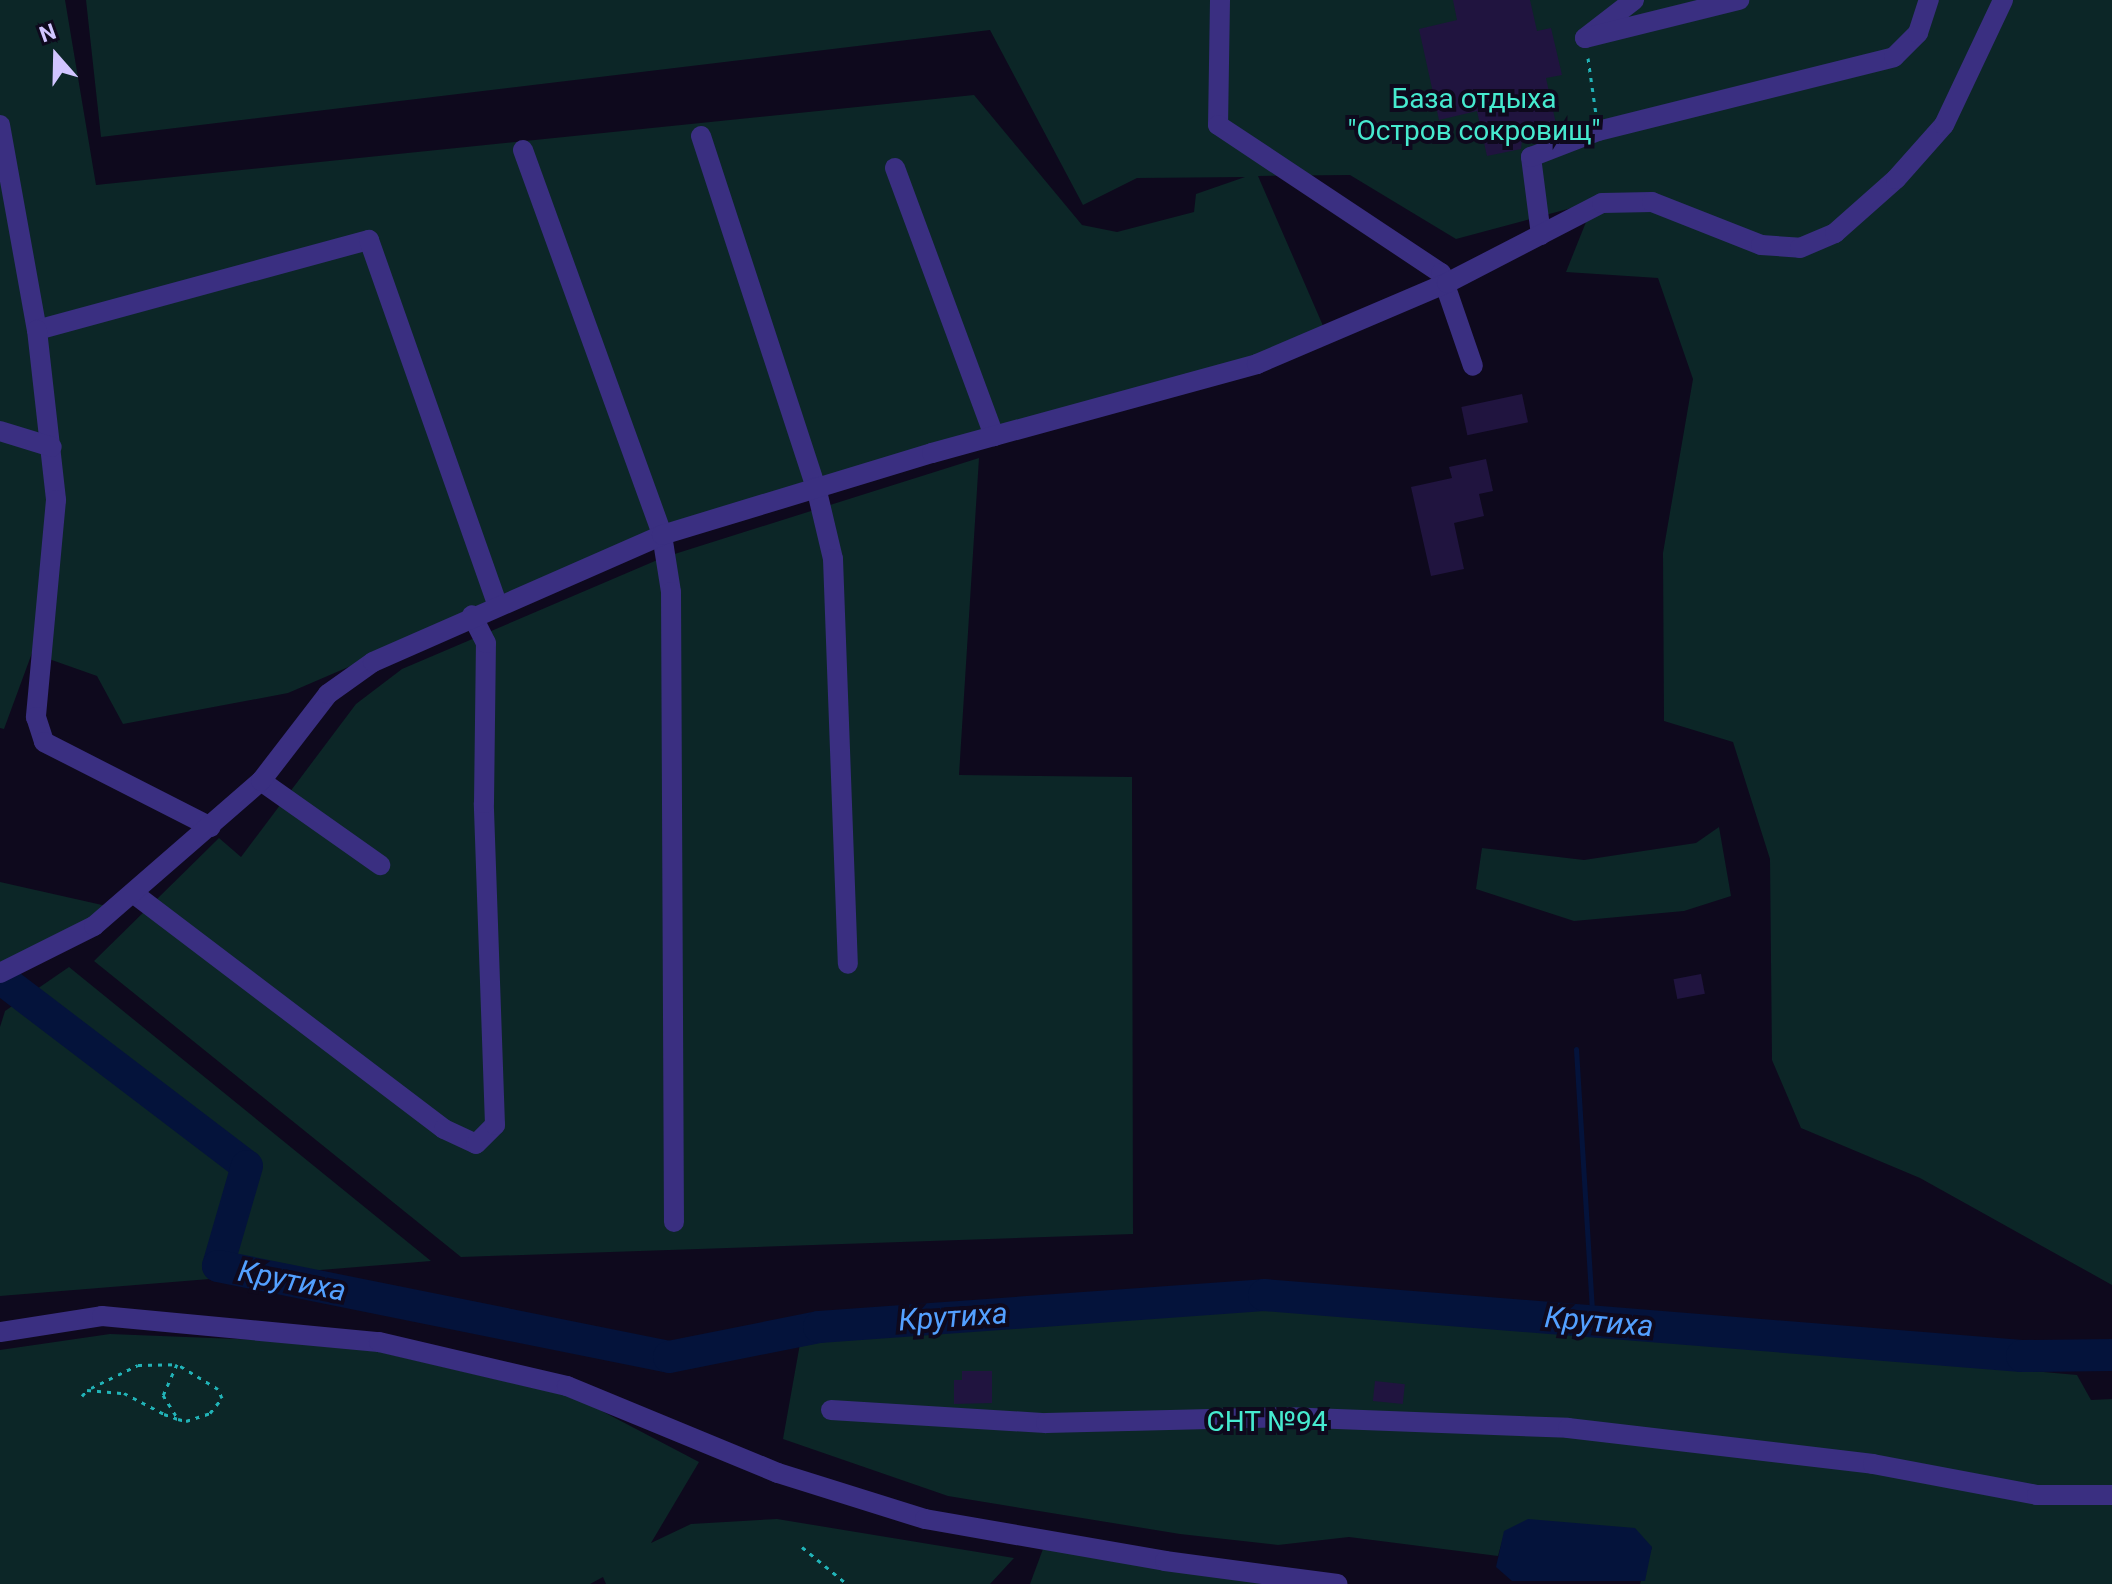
<!DOCTYPE html>
<html>
<head>
<meta charset="utf-8">
<style>
	body { margin:0 }
	#map { position:relative; width:2112px; height:1584px; overflow:hidden; background:#0e091d; font-family:Roboto,sans-serif }
	div>[style] { position:absolute }
	.green>* { inset:0; background:#0c2627 }
	.water>* { inset:0; background:#04133b }
	.stream>* { height:5px; margin:-2.5px; padding:0 2.5px; transform-origin:2.5px; border-radius:2.5px; background:#04133b }
	.river>* { height:32px; margin:-16px; padding:0 16px; transform-origin:16px; border-radius:16px; background:#04133b }
	.building>* { inset:0; background:#20143f; transform-origin:0 0 }
	.path>* { height:3px; margin-top:-1.5px; transform-origin:0; background:repeating-linear-gradient(90deg,#21b3b7 0 4px,transparent 0 10px) }
	.minor>* { height:20px; margin:-10px; padding:0 10px; transform-origin:10px; border-radius:10px; background:#3a2f81 }
	span { translate:-50% -50%; white-space:nowrap; text-align:center; line-height:1.15; -webkit-text-stroke:8px #0e091d; paint-order:stroke }
	.park-label { font-size:28px; color:#46eacf }
	.water-label { font-size:30px; color:#53a0ff; font-style:italic }
	.north { position:absolute; left:16px; top:16px; width:80px; height:80px; -webkit-text-stroke:6px #0e091d; paint-order:stroke; rotate:340deg; font-size:22px; font-weight:700; line-height:32px; text-align:center; color:#d1c5ff }
	.north::after { content:''; display:block; margin:auto; width:28px; height:36px; background:#d1c5ff; clip-path:polygon(50% 0,100% 100%,50% 72%,0 100%) }
</style>
</head>
<body>
<div id="map">
	<div class="green">
		<i style="clip-path:polygon(0 0,65px 0,96px 185px,974px 95px,1082px 225px,1117px 232px,1194px 212px,1196px 194px,1245px 177px,1137px 178px,1083px 205px,990px 30px,101px 137px,86px 0,2112px 0,2112px 1285px,1920px 1178px,1801px 1128px,1772px 1060px,1770px 859px,1733px 742px,1664px 721px,1663px 553px,1693px 379px,1658px 278px,1566px 272px,1594px 202px,1456px 239px,1350px 175px,1258px 176px,1324px 328px,1243px 364px,688px 521px,288px 693px,123px 724px,97px 676px,32px 653px,4px 729px,0 728px)"></i>
		<i style="clip-path:polygon(979px 458px,959px 775px,1132px 777px,1133px 1234px,461px 1257px,94px 961px,219px 838px,241px 857px,356px 704px,402px 669px,662px 558px)"></i>
		<i style="clip-path:polygon(1719px 827px,1731px 896px,1684px 911px,1574px 921px,1476px 889px,1482px 848px,1584px 860px,1696px 843px)"></i>
		<i style="clip-path:polygon(0 882px,111px 907px,0 965px)"></i>
		<i style="clip-path:polygon(69px 967px,431px 1261px,0 1296px,0 1027px,5px 1011px)"></i>
		<i style="clip-path:polygon(1251px 1300px,2077px 1375px,2091px 1400px,2112px 1399px,2112px 1584px,1640px 1584px,1652px 1547px,1505px 1531px,1498px 1556px,1349px 1537px,1278px 1545px,1180px 1534px,948px 1496px,783px 1439px,801px 1338px)"></i>
		<i style="clip-path:polygon(110px 1334px,341px 1343px,577px 1398px,699px 1462px,651px 1543px,691px 1524px,777px 1519px,1014px 1558px,990px 1584px,606px 1584px,603px 1577px,590px 1584px,0 1584px,0 1350px)"></i>
		<i style="clip-path:polygon(1043px 1549px,1270px 1584px,1030px 1584px)"></i>
	</div>
	<div class="water">
		<i style="clip-path:polygon(1528px 1519px,1635px 1528px,1652px 1547px,1645px 1581px,1512px 1581px,1496px 1567px,1504px 1531px)"></i>
	</div>
	<div class="stream">
		<i style="left:1576px;top:1049px;width:276px;rotate:86.5deg"></i>
	</div>
	<div class="river">
		<i style="left:0;top:978px;width:310px;rotate:37.3deg"></i>
		<i style="left:247px;top:1166px;width:104px;rotate:106.2deg"></i>
		<i style="left:218px;top:1266px;width:460px;rotate:11.4deg"></i>
		<i style="left:669px;top:1357px;width:153px;rotate:-11.3deg"></i>
		<i style="left:819px;top:1327px;width:446px;rotate:-4.1deg"></i>
		<i style="left:1264px;top:1295px;width:760px;rotate:4.6deg"></i>
		<i style="left:2022px;top:1356px;width:90px;rotate:-0.6deg"></i>
	</div>
	<div class="building">
		<i style="clip-path:polygon(1453px 0,1530px 0,1537px 31px,1551px 28px,1562px 75px,1546px 78px,1558px 133px,1522px 140px,1521px 149px,1487px 156px,1477px 111px,1439px 120px,1419px 29px,1457px 20px)"></i>
		<i style="left:1522px;top:394px;width:29px;height:62px;rotate:78deg"></i>
		<i style="clip-path:polygon(1486px 459px,1493px 491px,1479px 494px,1484px 516px,1454px 523px,1464px 569px,1431px 576px,1411px 487px,1452px 478px,1449px 467px)"></i>
		<i style="left:1701px;top:974px;width:20px;height:28px;rotate:79deg"></i>
		<i style="clip-path:polygon(962px 1371px,992px 1371px,992px 1403px,954px 1404px,954px 1380px,962px 1380px)"></i>
		<i style="left:1375px;top:1381px;width:30px;height:20px;rotate:6deg"></i>
	</div>
	<div class="path">
		<i style="left:1588px;top:58px;width:57px;rotate:81.9deg"></i>
		<i style="left:91px;top:1388px;width:52px;rotate:-26.1deg"></i>
		<i style="left:138px;top:1365px;width:39px;rotate:-1deg"></i>
		<i style="left:82px;top:1396px;width:8px;rotate:-50deg"></i>
		<i style="left:87px;top:1390px;width:37px;rotate:5deg"></i>
		<i style="left:124px;top:1393px;width:45px;rotate:27.7deg"></i>
		<i style="left:164px;top:1414px;width:15px;rotate:20deg"></i>
		<i style="left:178px;top:1419px;width:8px;rotate:14deg"></i>
		<i style="left:186px;top:1421px;width:25px;rotate:-18deg"></i>
		<i style="left:210px;top:1413px;width:19px;rotate:-51deg"></i>
		<i style="left:222px;top:1398px;width:10px;rotate:-114deg"></i>
		<i style="left:218px;top:1389px;width:48px;rotate:-148.6deg"></i>
		<i style="left:177px;top:1364px;width:34px;rotate:114deg"></i>
		<i style="left:163px;top:1395px;width:28px;rotate:58deg"></i>
		<i style="left:802px;top:1547px;width:58px;rotate:39.4deg"></i>
	</div>
	<div class="minor">
		<i style="left:1220px;top:0;width:125px;rotate:90.9deg"></i>
		<i style="left:1218px;top:125px;width:268px;rotate:33.6deg"></i>
		<i style="left:1441px;top:273px;width:98px;rotate:71deg"></i>
		<i style="left:1634px;top:0;width:62px;rotate:142.2deg"></i>
		<i style="left:1585px;top:38px;width:159px;rotate:-13.9deg"></i>
		<i style="left:0;top:125px;width:208px;rotate:79.8deg"></i>
		<i style="left:37px;top:330px;width:344px;rotate:-15.2deg"></i>
		<i style="left:369px;top:240px;width:386px;rotate:70.6deg"></i>
		<i style="left:701px;top:136px;width:369px;rotate:71.9deg"></i>
		<i style="left:816px;top:487px;width:74px;rotate:76.7deg"></i>
		<i style="left:833px;top:559px;width:405px;rotate:87.9deg"></i>
		<i style="left:523px;top:150px;width:409px;rotate:70.1deg"></i>
		<i style="left:662px;top:535px;width:58px;rotate:81deg"></i>
		<i style="left:671px;top:592px;width:630px;rotate:89.73deg"></i>
		<i style="left:895px;top:168px;width:286px;rotate:69.7deg"></i>
		<i style="left:1541px;top:235px;width:79px;rotate:-97.3deg"></i>
		<i style="left:1531px;top:157px;width:72px;rotate:-21.2deg"></i>
		<i style="left:1598px;top:131px;width:305px;rotate:-14deg"></i>
		<i style="left:1894px;top:57px;width:34px;rotate:-45deg"></i>
		<i style="left:1918px;top:33px;width:35px;rotate:-72deg"></i>
		<i style="left:37px;top:330px;width:171px;rotate:83.6deg"></i>
		<i style="left:56px;top:500px;width:218px;rotate:95.3deg"></i>
		<i style="left:36px;top:717px;width:26px;rotate:72deg"></i>
		<i style="left:44px;top:742px;width:187px;rotate:27deg"></i>
		<i style="left:0;top:431px;width:54px;rotate:17.1deg"></i>
		<i style="left:261px;top:781px;width:146px;rotate:35.2deg"></i>
		<i style="left:133px;top:893px;width:390px;rotate:37.2deg"></i>
		<i style="left:444px;top:1129px;width:35px;rotate:25deg"></i>
		<i style="left:476px;top:1144px;width:27px;rotate:-45deg"></i>
		<i style="left:495px;top:1125px;width:322px;rotate:-92deg"></i>
		<i style="left:484px;top:803px;width:160px;rotate:-89.3deg"></i>
		<i style="left:486px;top:643px;width:31px;rotate:-117deg"></i>
		<i style="left:0;top:973px;width:105px;rotate:-26.6deg"></i>
		<i style="left:94px;top:926px;width:221px;rotate:-41deg"></i>
		<i style="left:261px;top:781px;width:110px;rotate:-52.4deg"></i>
		<i style="left:328px;top:694px;width:55px;rotate:-35.4deg"></i>
		<i style="left:373px;top:662px;width:316px;rotate:-23.7deg"></i>
		<i style="left:662px;top:535px;width:282px;rotate:-16.9deg"></i>
		<i style="left:932px;top:453px;width:337px;rotate:-15.3deg"></i>
		<i style="left:1257px;top:364px;width:207px;rotate:-23.1deg"></i>
		<i style="left:1447px;top:283px;width:174px;rotate:-27.3deg"></i>
		<i style="left:1602px;top:203px;width:50px;rotate:-1.1deg"></i>
		<i style="left:1652px;top:202px;width:117px;rotate:21.5deg"></i>
		<i style="left:1761px;top:245px;width:39px;rotate:4deg"></i>
		<i style="left:1800px;top:248px;width:38px;rotate:-23deg"></i>
		<i style="left:1835px;top:233px;width:81px;rotate:-41.5deg"></i>
		<i style="left:1896px;top:179px;width:72px;rotate:-48.4deg"></i>
		<i style="left:1944px;top:125px;width:138px;rotate:-64.7deg"></i>
		<i style="left:0;top:1332px;width:103px;rotate:-8.9deg"></i>
		<i style="left:102px;top:1316px;width:278px;rotate:5.4deg"></i>
		<i style="left:379px;top:1342px;width:193px;rotate:13.2deg"></i>
		<i style="left:567px;top:1386px;width:228px;rotate:22.4deg"></i>
		<i style="left:778px;top:1473px;width:154px;rotate:17.4deg"></i>
		<i style="left:925px;top:1519px;width:244px;rotate:9.9deg"></i>
		<i style="left:1165px;top:1561px;width:174px;rotate:7.6deg"></i>
		<i style="left:831px;top:1410px;width:215px;rotate:3.5deg"></i>
		<i style="left:1046px;top:1423px;width:239px;rotate:-1.4deg"></i>
		<i style="left:1285px;top:1417px;width:283px;rotate:2.2deg"></i>
		<i style="left:1568px;top:1428px;width:307px;rotate:6.7deg"></i>
		<i style="left:1873px;top:1464px;width:167px;rotate:10.7deg"></i>
		<i style="left:2037px;top:1495px;width:75px"></i>
	</div>
	<div class="park-label">
		<span style="left:1474px;top:115px">База отдыха<br>"Остров сокровищ"</span>
		<span style="left:1267px;top:1422px">СНТ №94</span>
	</div>
	<div class="water-label">
		<span style="left:292px;top:1281px;rotate:11deg">Крутиха</span>
		<span style="left:953px;top:1317px;rotate:-4deg">Крутиха</span>
		<span style="left:1599px;top:1322px;rotate:5deg">Крутиха</span>
	</div>
	<div class="north">N</div>
</div>
</body>
</html>
